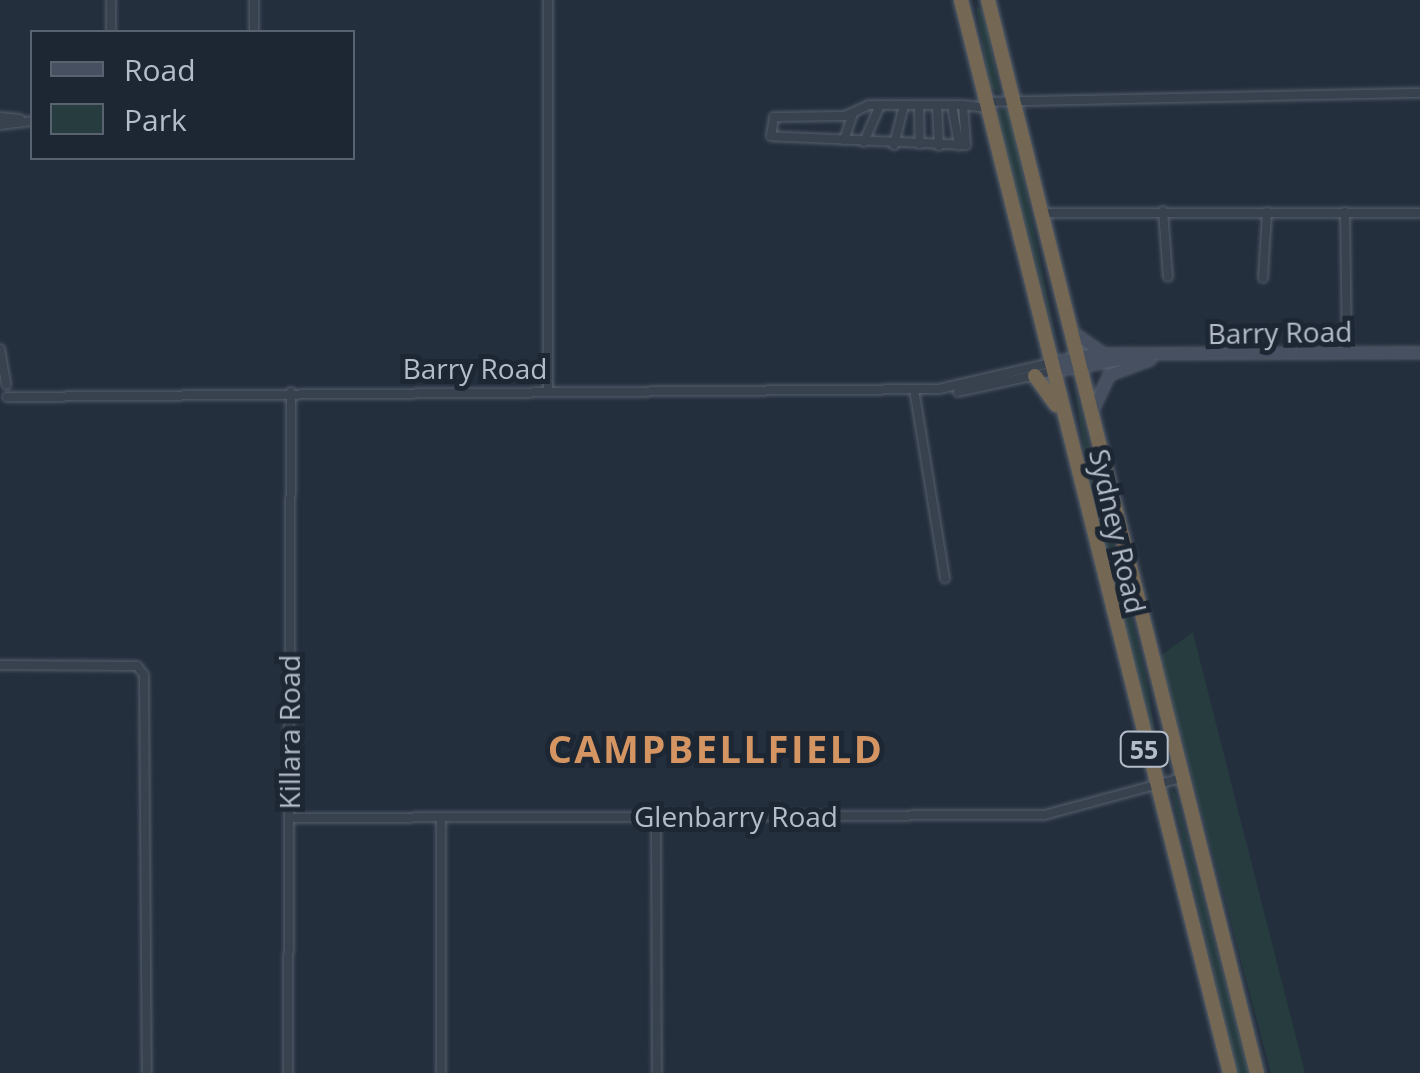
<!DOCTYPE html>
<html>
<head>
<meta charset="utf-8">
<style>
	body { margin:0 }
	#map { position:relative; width:1420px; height:1073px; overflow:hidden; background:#242f3e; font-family:"Open Sans",sans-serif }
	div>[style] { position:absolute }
	.green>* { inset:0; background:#263c3f }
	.roads { filter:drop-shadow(0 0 2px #565f6c) drop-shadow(0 0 2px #565f6c) }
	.street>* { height:8px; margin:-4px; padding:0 4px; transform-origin:4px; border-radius:4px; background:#38414e }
	.secondary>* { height:10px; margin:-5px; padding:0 5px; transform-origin:5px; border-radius:5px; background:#465061 }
	.highway>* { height:14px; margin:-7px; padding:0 7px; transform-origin:7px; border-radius:7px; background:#746855 }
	span { translate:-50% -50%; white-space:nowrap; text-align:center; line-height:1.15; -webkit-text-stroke:10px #1d2633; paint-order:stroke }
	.shield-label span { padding:2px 8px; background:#1d2633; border:2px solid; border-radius:8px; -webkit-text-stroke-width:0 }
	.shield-label { font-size:25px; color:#b4bcc9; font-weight:700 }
	.street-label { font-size:28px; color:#b4bcc9 }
	.district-label { font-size:38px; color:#d59563; font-weight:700; letter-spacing:2.5px }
	.legend { position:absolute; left:30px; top:30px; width:325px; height:130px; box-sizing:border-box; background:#1d2633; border:2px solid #59626f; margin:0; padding:12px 18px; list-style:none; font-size:30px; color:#b4bcc9 }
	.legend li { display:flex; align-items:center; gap:20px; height:50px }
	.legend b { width:50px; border:2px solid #59626f }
</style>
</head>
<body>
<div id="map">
	<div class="green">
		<i style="clip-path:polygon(976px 7px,984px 10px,1000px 93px,990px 88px)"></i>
		<i style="clip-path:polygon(1002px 107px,1010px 111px,1058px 348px,996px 114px)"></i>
		<i style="clip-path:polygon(1073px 379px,1146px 675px,1162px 778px,1091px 497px)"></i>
		<i style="clip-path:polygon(1193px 632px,1193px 633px,1305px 1073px,1271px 1073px,1160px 656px)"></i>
		<i style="clip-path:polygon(1170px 787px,1176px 794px,1249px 1073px,1237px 1073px)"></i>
	</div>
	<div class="roads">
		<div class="street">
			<i style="left:254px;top:0;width:32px;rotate:90deg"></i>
			<i style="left:111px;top:32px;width:32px;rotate:-90deg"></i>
			<i style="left:987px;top:102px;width:433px;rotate:-1.2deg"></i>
			<i style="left:919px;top:105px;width:39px;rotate:89deg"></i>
			<i style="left:937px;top:105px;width:41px;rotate:87.2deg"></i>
			<i style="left:952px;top:105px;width:41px;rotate:80.1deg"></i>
			<i style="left:963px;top:105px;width:40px;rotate:85.7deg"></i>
			<i style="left:966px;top:145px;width:195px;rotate:-177.4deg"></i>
			<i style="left:771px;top:136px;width:19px;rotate:-81deg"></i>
			<i style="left:774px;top:117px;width:71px;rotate:-0.8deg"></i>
			<i style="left:845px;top:116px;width:26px;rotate:-25deg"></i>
			<i style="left:869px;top:105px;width:94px"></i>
			<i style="left:963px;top:105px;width:24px;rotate:7deg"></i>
			<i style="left:0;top:117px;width:20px;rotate:6deg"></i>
			<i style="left:0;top:125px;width:32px;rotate:-7deg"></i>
			<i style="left:844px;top:140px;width:28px;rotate:-71deg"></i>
			<i style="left:864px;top:142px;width:40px;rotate:-66.6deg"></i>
			<i style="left:894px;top:145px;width:41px;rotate:-76deg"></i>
			<i style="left:1163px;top:211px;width:66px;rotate:85.7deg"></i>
			<i style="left:1345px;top:212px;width:142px;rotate:89.2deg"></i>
			<i style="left:1040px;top:213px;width:380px"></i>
			<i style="left:1263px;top:278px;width:66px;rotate:-86.5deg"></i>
			<i style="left:0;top:349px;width:36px;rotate:80deg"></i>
			<i style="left:914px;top:389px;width:192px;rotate:80.7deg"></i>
			<i style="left:548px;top:391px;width:391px;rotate:-90deg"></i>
			<i style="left:958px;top:392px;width:98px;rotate:-12.3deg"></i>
			<i style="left:7px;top:397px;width:932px;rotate:-0.49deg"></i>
			<i style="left:939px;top:389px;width:115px;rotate:-13.1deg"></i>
			<i style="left:0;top:665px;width:137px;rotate:0.4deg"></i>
			<i style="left:137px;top:666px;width:11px;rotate:52deg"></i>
			<i style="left:144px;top:675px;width:398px;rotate:89.6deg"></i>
			<i style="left:656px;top:816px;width:257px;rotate:89.8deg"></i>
			<i style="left:441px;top:817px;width:256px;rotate:90deg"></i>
			<i style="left:289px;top:818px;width:755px;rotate:-0.23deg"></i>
			<i style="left:1044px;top:815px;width:138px;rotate:-15.1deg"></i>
			<i style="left:288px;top:1073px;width:681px;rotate:-89.75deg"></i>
		</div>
		<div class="secondary">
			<i style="left:1071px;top:331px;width:38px;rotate:35deg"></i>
			<i style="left:1051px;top:363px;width:45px;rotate:-11.6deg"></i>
			<i style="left:1095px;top:354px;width:325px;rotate:-0.2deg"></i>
			<i style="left:1054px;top:371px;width:79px;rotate:-9.5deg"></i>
			<i style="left:1093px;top:410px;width:38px;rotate:-65deg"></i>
			<i style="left:1109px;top:375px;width:44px;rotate:-20.1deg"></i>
		</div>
		<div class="highway">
			<i style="left:961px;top:0;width:1106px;rotate:75.93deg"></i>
			<i style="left:988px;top:0;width:1106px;rotate:75.93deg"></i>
			<i style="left:1035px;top:376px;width:36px;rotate:54deg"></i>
		</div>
	</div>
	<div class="shield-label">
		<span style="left:1144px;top:749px">55</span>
	</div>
	<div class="street-label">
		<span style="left:1280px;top:332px;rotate:-1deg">Barry Road</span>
		<span style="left:475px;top:368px">Barry Road</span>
		<span style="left:1118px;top:531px;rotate:77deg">Sydney Road</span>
		<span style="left:289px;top:732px;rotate:-90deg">Killara Road</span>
		<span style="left:736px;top:816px">Glenbarry Road</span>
	</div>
	<div class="district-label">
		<span style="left:716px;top:749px">CAMPBELLFIELD</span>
	</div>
	<ul class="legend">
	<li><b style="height:12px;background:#465061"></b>Road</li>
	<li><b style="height:28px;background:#263c3f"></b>Park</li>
	</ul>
</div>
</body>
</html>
